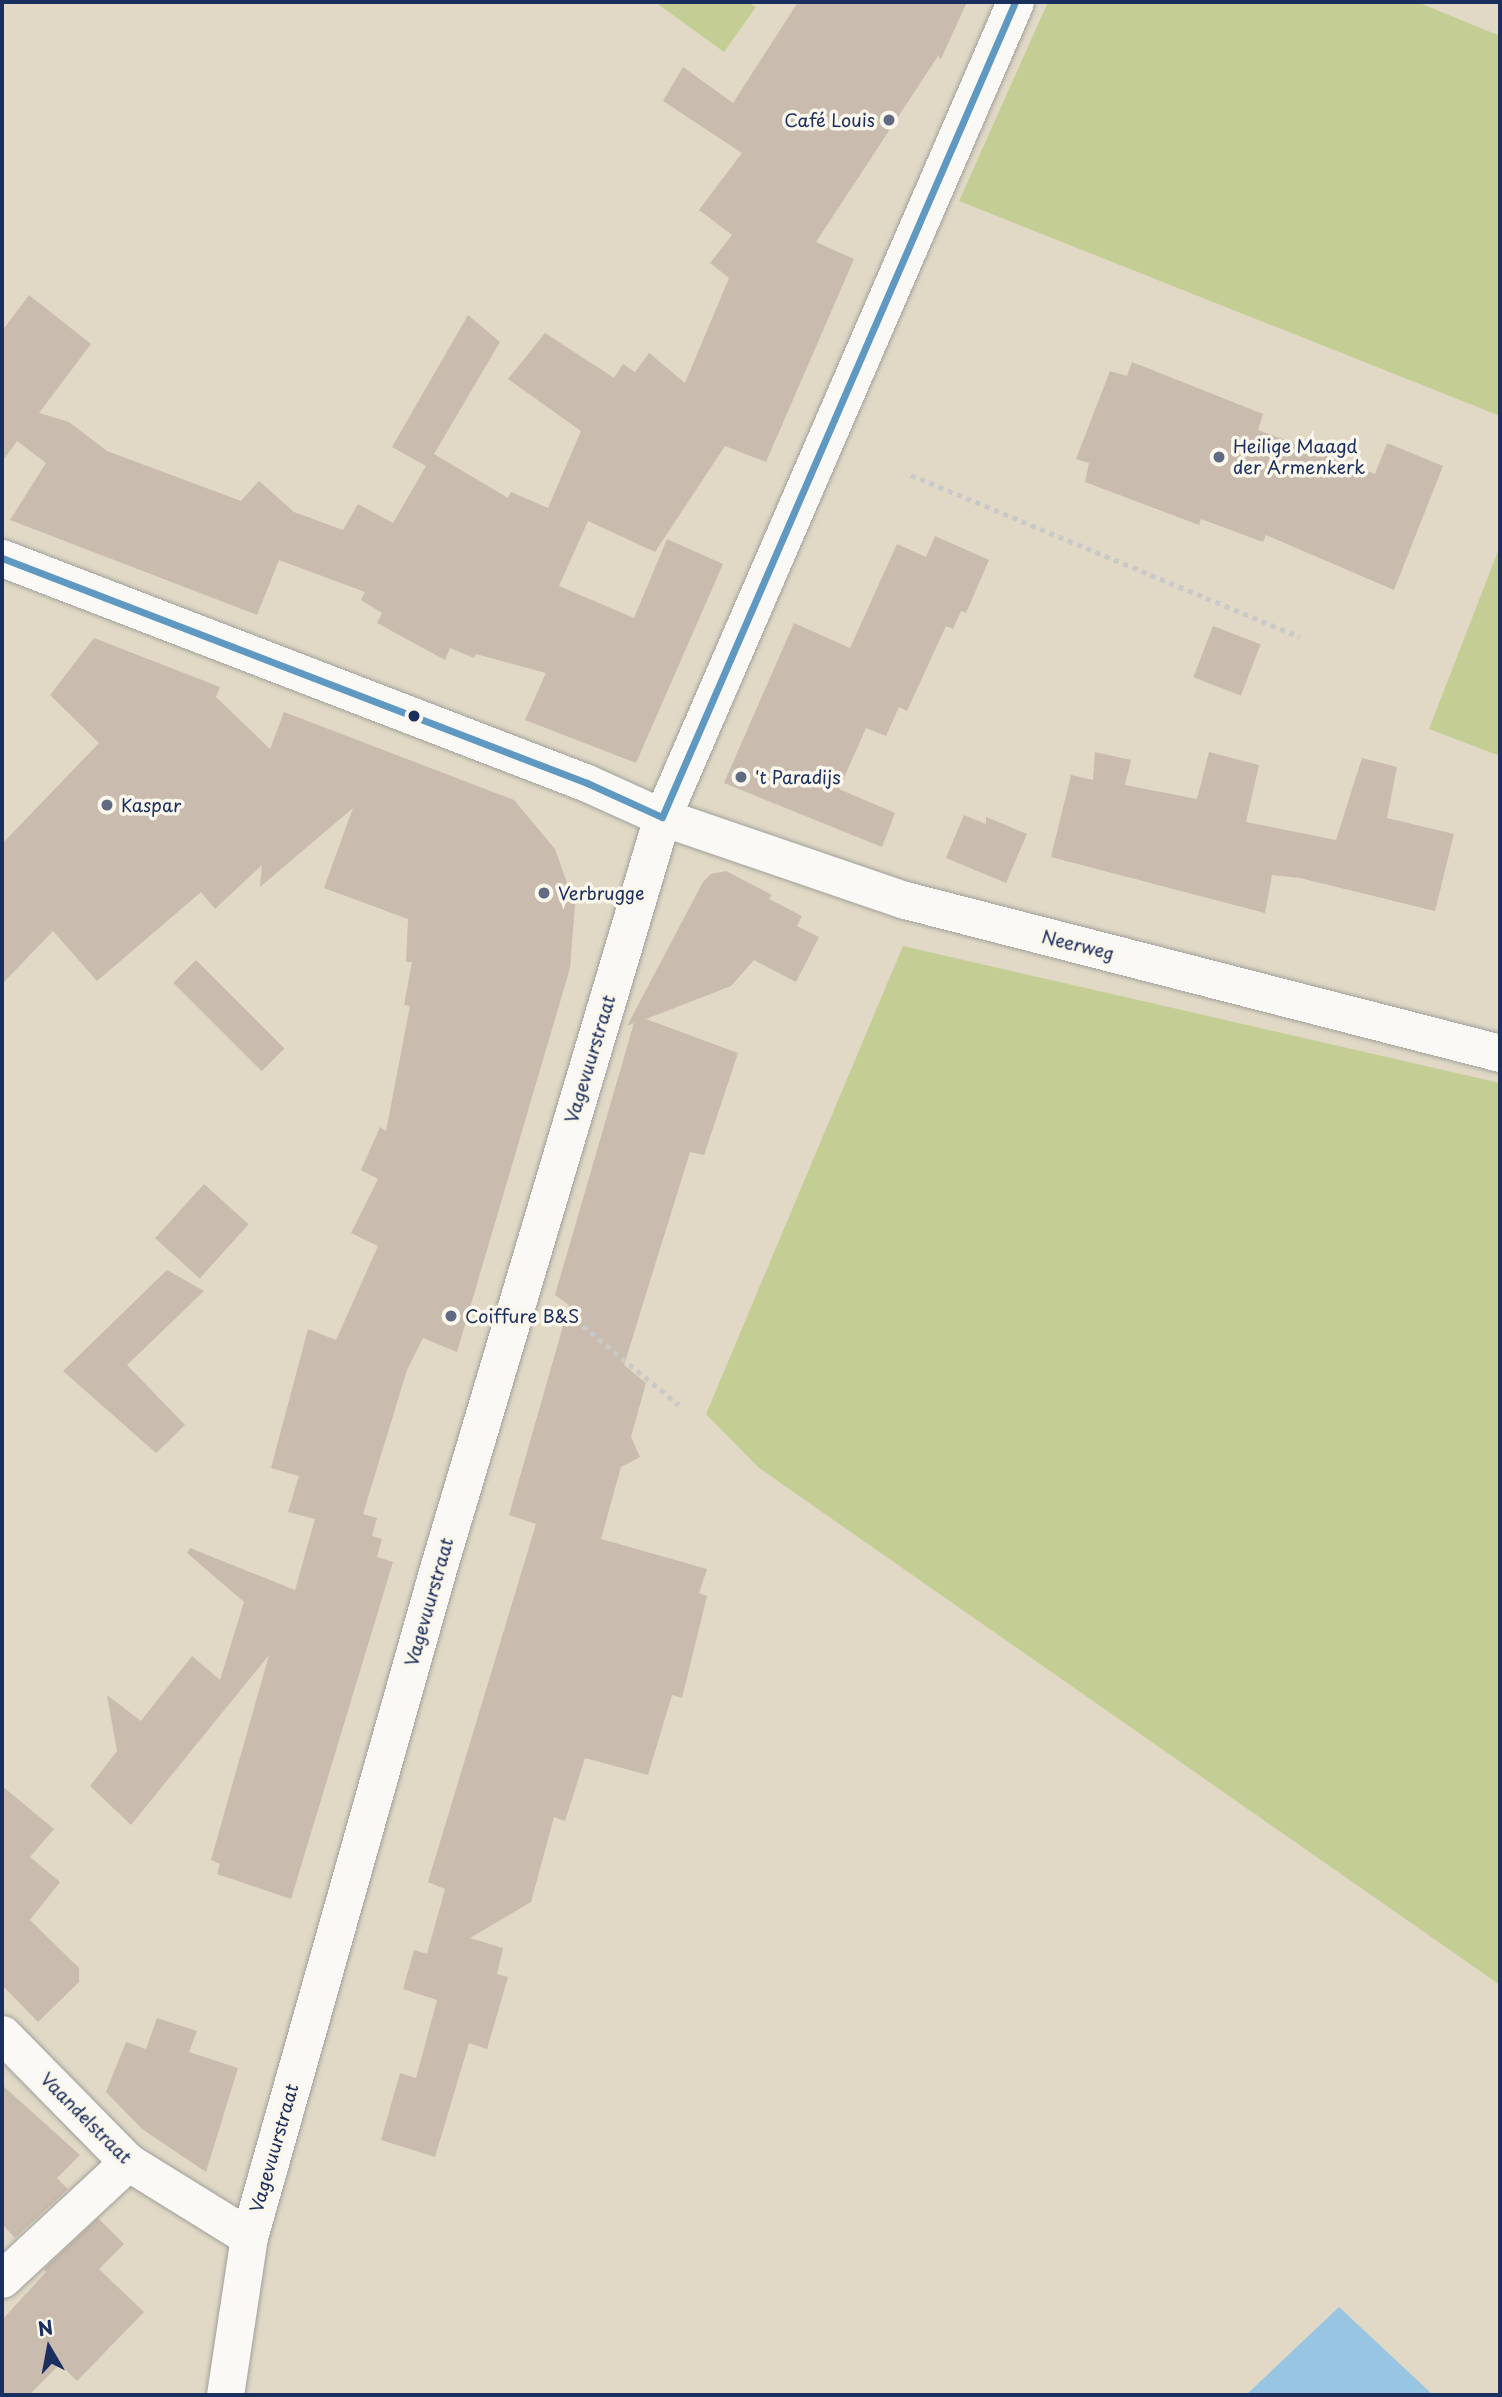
<!DOCTYPE html>
<html>
<head>
<meta charset="utf-8">
<style>
	body { margin:0 }
	#map { position:relative; width:1502px; height:2397px; overflow:hidden; background:#e1d9c6; font-family:"Playpen Sans",sans-serif }
	div>[style] { position:absolute }
	.green>* { inset:0; background:#c4ce94 }
	.water>* { inset:0; background:#98c5e2 }
	.building>* { inset:0; background:#c9bbad; transform-origin:0 0 }
	.path>* { height:4.5px; margin-top:-2.25px; transform-origin:0; background:repeating-linear-gradient(90deg,#c9c9c8 0 5px,transparent 0 10px) }
	.roads { filter:drop-shadow(0 0 2px #a19f9a) drop-shadow(0 0 2px #a19f9a) }
	.minor>* { height:37px; margin:-18.5px; padding:0 18.5px; transform-origin:18.5px; border-radius:18.5px; background:#faf9f6 }
	.bus-1>* { height:7px; margin:-3.5px; padding:0 3.5px; transform-origin:3.5px; border-radius:3.5px; background:#5f98c0 }
	.dots>* { width:19px; height:19px; translate:-50% -50%; box-sizing:border-box; border:4px solid #fbf7ec; border-radius:50% }
	span { translate:-50% -50%; white-space:nowrap; text-align:center; line-height:1.15; -webkit-text-stroke:7px #fbf7ec; paint-order:stroke }
	.poi-label { font-size:18px; color:#1b2f5e }
	.right { translate:-100% -50%; text-align:right }
	.left { translate:0 -50%; text-align:left }
	.street-label { font-size:18px; color:#1b2f5e }
	.frame { position:absolute; inset:0; border:4px solid #1b2f5e; pointer-events:none }
	.north { position:absolute; left:14px; top:2313px; width:70px; height:70px; -webkit-text-stroke:5px #fbf7ec; paint-order:stroke; rotate:350deg; font-size:19px; font-weight:700; line-height:28px; text-align:center; color:#1b2f5e }
	.north::after { content:''; display:block; margin:auto; width:24px; height:32px; background:#1b2f5e; clip-path:polygon(50% 0,100% 100%,50% 72%,0 100%) }
</style>
</head>
<body>
<div id="map">
	<div class="green">
		<i style="clip-path:polygon(655px 2px,748px 2px,756px 7px,724px 52px)"></i>
		<i style="clip-path:polygon(1048px 2px,1417px 2px,1500px 36px,1500px 416px,959px 201px)"></i>
		<i style="clip-path:polygon(1500px 546px,1500px 756px,1429px 729px)"></i>
		<i style="clip-path:polygon(903px 946px,1500px 1083px,1500px 1985px,759px 1468px,706px 1414px)"></i>
	</div>
	<div class="water">
		<i style="clip-path:polygon(1339px 2307px,1433px 2395px,1246px 2395px)"></i>
	</div>
	<div class="building">
		<i style="clip-path:polygon(798px 2px,967px 2px,941px 59px,938px 56px,816px 242px,854px 259px,766px 462px,725px 446px,655px 552px,588px 521px,559px 586px,634px 618px,667px 539px,723px 564px,636px 763px,525px 720px,546px 673px,476px 654px,474px 658px,450px 648px,445px 660px,377px 623px,382px 613px,361px 600px,365px 592px,279px 560px,257px 615px,10px 520px,46px 463px,17px 441px,2px 462px,2px 331px,29px 295px,91px 344px,39px 413px,69px 422px,107px 451px,241px 501px,259px 481px,294px 512px,343px 530px,358px 504px,393px 523px,426px 466px,392px 447px,468px 315px,500px 342px,434px 454px,508px 498px,511px 492px,548px 508px,581px 431px,508px 379px,545px 333px,614px 378px,623px 364px,635px 372px,649px 353px,685px 383px,729px 278px,710px 263px,732px 235px,699px 210px,742px 153px,663px 101px,683px 67px,733px 103px)"></i>
		<i style="clip-path:polygon(1132px 362px,1263px 414px,1258px 430px,1375px 474px,1387px 443px,1443px 466px,1394px 590px,1266px 535px,1263px 542px,1201px 519px,1199px 525px,1085px 482px,1089px 463px,1076px 459px,1110px 371px,1127px 376px)"></i>
		<i style="clip-path:polygon(935px 536px,989px 560px,966px 613px,961px 611px,953px 629px,946px 626px,907px 711px,899px 707px,886px 736px,866px 728px,839px 789px,895px 813px,882px 847px,724px 783px,794px 623px,850px 648px,897px 544px,926px 557px)"></i>
		<i style="left:1213px;top:626px;width:51px;height:55px;rotate:21deg"></i>
		<i style="clip-path:polygon(94px 638px,220px 687px,216px 697px,270px 749px,284px 712px,514px 800px,555px 849px,575px 905px,570px 968px,457px 1352px,423px 1338px,407px 1370px,363px 1514px,377px 1518px,372px 1536px,382px 1539px,377px 1557px,393px 1562px,291px 1899px,217px 1874px,220px 1864px,211px 1860px,269px 1655px,131px 1825px,90px 1786px,117px 1751px,107px 1695px,141px 1721px,192px 1656px,220px 1680px,244px 1602px,187px 1553px,190px 1548px,295px 1590px,315px 1519px,288px 1512px,299px 1476px,271px 1468px,308px 1329px,336px 1340px,378px 1246px,351px 1233px,378px 1179px,361px 1170px,380px 1127px,386px 1131px,410px 1006px,404px 1005px,412px 962px,406px 962px,408px 919px,324px 888px,353px 808px,260px 887px,262px 865px,215px 909px,201px 892px,97px 981px,53px 931px,2px 984px,2px 844px,99px 743px,50px 695px)"></i>
		<i style="clip-path:polygon(1095px 752px,1131px 760px,1125px 785px,1197px 799px,1209px 752px,1259px 765px,1246px 822px,1336px 840px,1362px 758px,1397px 767px,1387px 818px,1454px 834px,1435px 911px,1300px 878px,1272px 875px,1265px 913px,1051px 857px,1071px 775px,1093px 780px)"></i>
		<i style="clip-path:polygon(964px 815px,986px 824px,986px 817px,1027px 834px,1006px 883px,946px 858px)"></i>
		<i style="clip-path:polygon(726px 871px,772px 895px,769px 899px,802px 916px,797px 926px,819px 937px,796px 982px,754px 960px,731px 986px,646px 1019px,738px 1053px,704px 1155px,690px 1152px,624px 1365px,646px 1383px,631px 1437px,640px 1457px,621px 1467px,601px 1539px,707px 1569px,699px 1593px,707px 1596px,682px 1698px,672px 1695px,648px 1775px,585px 1758px,565px 1821px,554px 1817px,531px 1902px,470px 1938px,503px 1948px,497px 1974px,508px 1977px,487px 2049px,469px 2043px,435px 2157px,381px 2140px,400px 2073px,416px 2078px,437px 2000px,403px 1989px,414px 1950px,427px 1954px,445px 1889px,428px 1882px,536px 1524px,509px 1515px,569px 1305px,555px 1295px,634px 1023px,627px 1026px,703px 882px,711px 874px)"></i>
		<i style="left:196px;top:960px;width:125px;height:32px;rotate:45deg"></i>
		<i style="left:204px;top:1184px;width:60px;height:73px;rotate:42deg"></i>
		<i style="clip-path:polygon(167px 1270px,204px 1291px,127px 1365px,185px 1425px,156px 1453px,63px 1371px)"></i>
		<i style="clip-path:polygon(2px 1786px,54px 1829px,30px 1857px,60px 1882px,30px 1920px,79px 1968px,79px 1982px,38px 2022px,2px 1985px)"></i>
		<i style="clip-path:polygon(157px 2018px,197px 2031px,189px 2052px,238px 2068px,206px 2172px,142px 2129px,106px 2092px,126px 2042px,146px 2049px)"></i>
		<i style="clip-path:polygon(2px 2085px,80px 2155px,57px 2178px,68px 2189px,15px 2238px,2px 2224px)"></i>
		<i style="clip-path:polygon(98px 2218px,124px 2244px,99px 2269px,144px 2312px,77px 2381px,60px 2364px,29px 2395px,2px 2395px,2px 2320px,46px 2272px,44px 2269px)"></i>
	</div>
	<div class="path">
		<i style="left:911px;top:475px;width:421px;rotate:22.6deg"></i>
		<i style="left:560px;top:1307px;width:154px;rotate:39.5deg"></i>
	</div>
	<div class="roads">
		<div class="minor">
			<i style="left:2px;top:558px;width:627px;rotate:21.04deg"></i>
			<i style="left:587px;top:783px;width:82px;rotate:24.4deg"></i>
			<i style="left:662px;top:817px;width:257px;rotate:18.9deg"></i>
			<i style="left:905px;top:900px;width:614px;rotate:14.42deg"></i>
			<i style="left:2px;top:2034px;width:180px;rotate:45.5deg"></i>
			<i style="left:128px;top:2162px;width:142px;rotate:31.8deg"></i>
			<i style="left:2px;top:2279px;width:172px;rotate:-42.9deg"></i>
			<i style="left:225px;top:2395px;width:160px;rotate:-81.4deg"></i>
			<i style="left:249px;top:2237px;width:691px;rotate:-74.21deg"></i>
			<i style="left:437px;top:1572px;width:788px;rotate:-73.41deg"></i>
			<i style="left:662px;top:817px;width:888px;rotate:-66.58deg"></i>
		</div>
	</div>
	<div class="bus-1">
		<i style="left:2px;top:558px;width:627px;rotate:21.04deg"></i>
		<i style="left:587px;top:783px;width:82px;rotate:24.4deg"></i>
		<i style="left:662px;top:817px;width:888px;rotate:-66.58deg"></i>
	</div>
	<div class="dots">
		<i style="left:889px;top:120px;background:#606a82"></i>
		<i style="left:1219px;top:457px;background:#606a82"></i>
		<i style="left:414px;top:716px;background:#1b2f5e"></i>
		<i style="left:741px;top:777px;background:#606a82"></i>
		<i style="left:107px;top:805px;background:#606a82"></i>
		<i style="left:544px;top:893px;background:#606a82"></i>
		<i style="left:451px;top:1316px;background:#606a82"></i>
	</div>
	<div class="poi-label">
		<span class="right" style="left:875px;top:120px">Café Louis</span>
		<span class="left" style="left:1233px;top:457px">Heilige Maagd<br>der Armenkerk</span>
		<span class="left" style="left:755px;top:777px">'t Paradijs</span>
		<span class="left" style="left:121px;top:805px">Kaspar</span>
		<span class="left" style="left:558px;top:893px">Verbrugge</span>
		<span class="left" style="left:465px;top:1316px">Coiffure B&amp;S</span>
	</div>
	<div class="street-label">
		<span style="left:1078px;top:945px;rotate:14deg">Neerweg</span>
		<span style="left:590px;top:1059px;rotate:-73deg">Vagevuurstraat</span>
		<span style="left:429px;top:1602px;rotate:-74deg">Vagevuurstraat</span>
		<span style="left:86px;top:2118px;rotate:45deg">Vaandelstraat</span>
		<span style="left:274px;top:2148px;rotate:-74deg">Vagevuurstraat</span>
	</div>
	<div class="frame"></div>
	<div class="north">N</div>
</div>
</body>
</html>
